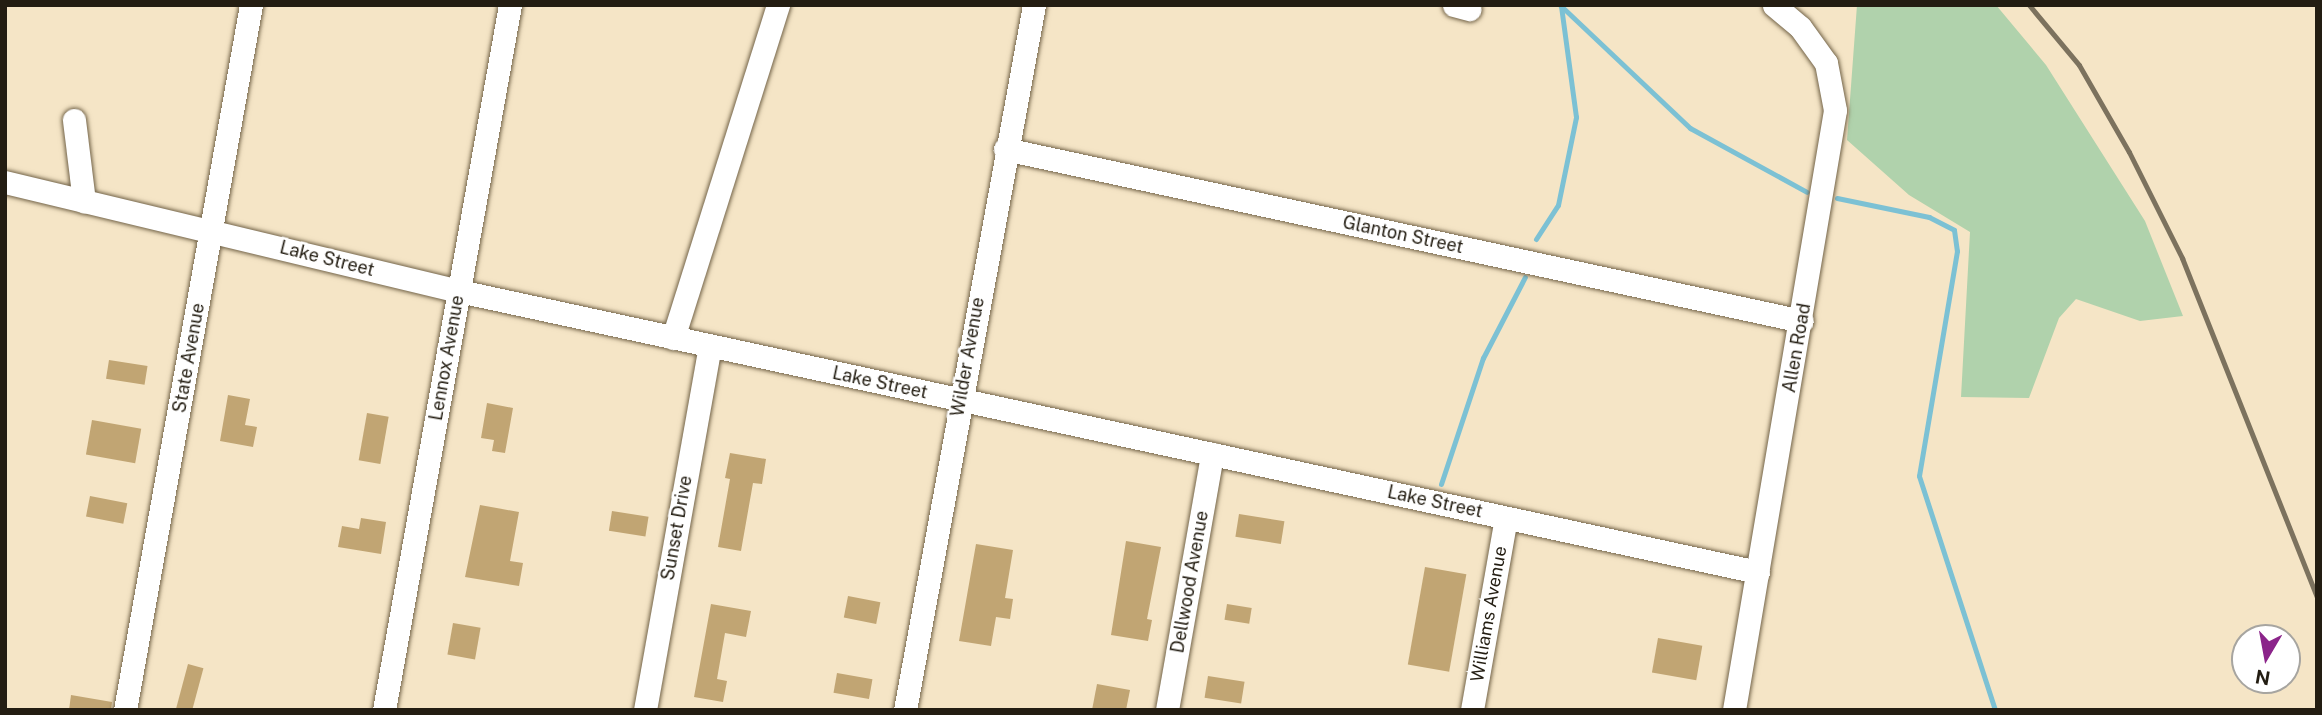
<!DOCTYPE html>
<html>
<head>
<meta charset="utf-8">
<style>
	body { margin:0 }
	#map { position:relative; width:2322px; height:715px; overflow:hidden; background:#f5e5c6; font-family:"Public Sans",sans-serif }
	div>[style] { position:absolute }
	.green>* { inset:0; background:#b0d2ac }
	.stream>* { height:5px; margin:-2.5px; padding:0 2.5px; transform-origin:2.5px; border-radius:2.5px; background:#7cc1d4 }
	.building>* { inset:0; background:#c1a573; transform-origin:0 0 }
	.roads { filter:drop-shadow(0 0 2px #736449) drop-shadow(0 0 2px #736449) }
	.minor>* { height:23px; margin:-11.5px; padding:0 11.5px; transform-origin:11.5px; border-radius:11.5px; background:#fff }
	.rail>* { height:5px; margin:-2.5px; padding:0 2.5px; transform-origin:2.5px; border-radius:2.5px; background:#7c725e }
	span { translate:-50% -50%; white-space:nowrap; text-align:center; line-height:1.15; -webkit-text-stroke:5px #fff; paint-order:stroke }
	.street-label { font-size:18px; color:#231d12 }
	.frame { position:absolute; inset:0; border:7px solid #231d12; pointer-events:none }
	.north { position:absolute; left:2231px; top:624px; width:70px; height:70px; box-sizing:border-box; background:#fff; border:2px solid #a7a5a0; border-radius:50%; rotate:190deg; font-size:19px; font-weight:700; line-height:28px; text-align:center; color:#231d12 }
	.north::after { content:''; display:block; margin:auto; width:24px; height:32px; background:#8b248a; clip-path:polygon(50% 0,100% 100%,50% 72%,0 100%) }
</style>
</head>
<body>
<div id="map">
	<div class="green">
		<i style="clip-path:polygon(1857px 5px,1996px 5px,2046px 65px,2145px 221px,2183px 316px,2140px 321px,2076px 299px,2059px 318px,2029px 398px,1961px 397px,1970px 232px,1909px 195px,1847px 140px)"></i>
	</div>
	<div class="stream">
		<i style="left:1560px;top:5px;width:179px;rotate:43.4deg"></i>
		<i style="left:1690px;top:128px;width:133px;rotate:28.7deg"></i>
		<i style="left:1837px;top:198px;width:94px;rotate:11.7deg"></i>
		<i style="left:1929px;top:217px;width:28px;rotate:27deg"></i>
		<i style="left:1954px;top:230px;width:21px;rotate:82deg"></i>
		<i style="left:1957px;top:251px;width:228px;rotate:99.6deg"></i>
		<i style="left:1919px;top:476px;width:246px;rotate:72deg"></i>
		<i style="left:1536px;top:239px;width:40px;rotate:-57.1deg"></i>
		<i style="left:1558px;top:205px;width:90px;rotate:-78.4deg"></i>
		<i style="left:1576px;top:117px;width:112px;rotate:-97.7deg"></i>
		<i style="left:1441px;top:484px;width:133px;rotate:-71.6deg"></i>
		<i style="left:1483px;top:358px;width:91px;rotate:-62.6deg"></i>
	</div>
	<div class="building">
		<i style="left:109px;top:360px;width:39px;height:19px;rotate:9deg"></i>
		<i style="clip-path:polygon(228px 395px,250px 399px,245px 425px,257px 427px,253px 447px,220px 441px)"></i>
		<i style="clip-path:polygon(487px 403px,513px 408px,505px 453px,492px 451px,494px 440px,481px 438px)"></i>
		<i style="left:367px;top:413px;width:22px;height:48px;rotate:10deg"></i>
		<i style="left:92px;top:420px;width:50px;height:35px;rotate:10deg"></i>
		<i style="clip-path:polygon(730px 453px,766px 459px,762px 484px,753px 483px,741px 551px,718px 547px,730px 479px,725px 478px)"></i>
		<i style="left:90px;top:496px;width:38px;height:21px;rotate:11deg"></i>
		<i style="clip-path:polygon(480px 505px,519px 512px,510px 561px,523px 563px,519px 586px,465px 577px)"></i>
		<i style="left:612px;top:511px;width:37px;height:20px;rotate:9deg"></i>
		<i style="left:1239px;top:514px;width:46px;height:23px;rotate:9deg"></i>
		<i style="clip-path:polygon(361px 518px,386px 522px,381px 554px,338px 547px,342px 526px,359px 529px)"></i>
		<i style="clip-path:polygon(1126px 541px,1161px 547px,1147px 619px,1152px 620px,1148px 641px,1111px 635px)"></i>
		<i style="clip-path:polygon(976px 544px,1013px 550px,1005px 598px,1013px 599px,1010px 619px,996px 617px,991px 646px,959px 641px)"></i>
		<i style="left:1425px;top:567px;width:42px;height:99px;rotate:10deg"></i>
		<i style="left:848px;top:596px;width:33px;height:22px;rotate:11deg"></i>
		<i style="clip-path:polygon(711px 604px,751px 611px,746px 637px,725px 633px,717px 679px,727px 681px,723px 702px,694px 697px)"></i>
		<i style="left:1227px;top:604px;width:25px;height:16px;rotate:9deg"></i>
		<i style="left:453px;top:623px;width:28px;height:32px;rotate:10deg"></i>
		<i style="left:1658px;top:638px;width:45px;height:35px;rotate:10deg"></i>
		<i style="left:188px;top:664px;width:16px;height:47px;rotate:15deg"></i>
		<i style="left:837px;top:673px;width:36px;height:20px;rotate:10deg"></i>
		<i style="left:1208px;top:676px;width:37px;height:22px;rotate:9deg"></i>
		<i style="clip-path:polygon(1097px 684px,1130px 690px,1126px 710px,1092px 710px)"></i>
		<i style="clip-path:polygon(71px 695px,112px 702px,111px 710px,69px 710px)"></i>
	</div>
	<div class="roads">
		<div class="minor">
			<i style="left:1454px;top:5px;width:16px;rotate:15deg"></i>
			<i style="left:74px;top:120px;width:82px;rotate:83deg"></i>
			<i style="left:1005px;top:149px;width:815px;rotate:12.18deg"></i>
			<i style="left:5px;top:182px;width:467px;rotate:13.5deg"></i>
			<i style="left:459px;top:291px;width:1329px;rotate:12.21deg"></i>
			<i style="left:673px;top:338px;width:349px;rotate:-72.5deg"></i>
			<i style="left:125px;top:710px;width:716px;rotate:-79.87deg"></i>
			<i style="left:384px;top:710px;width:716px;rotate:-79.87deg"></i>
			<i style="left:645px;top:710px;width:370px;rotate:-79.9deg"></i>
			<i style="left:905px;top:710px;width:717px;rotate:-79.63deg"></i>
			<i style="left:1167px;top:710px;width:260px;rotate:-80deg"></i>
			<i style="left:1472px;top:710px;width:195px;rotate:-80deg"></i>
			<i style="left:1734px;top:710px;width:608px;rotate:-80.44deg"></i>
			<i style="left:1835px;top:110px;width:48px;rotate:-100.8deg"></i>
			<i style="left:1826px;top:63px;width:44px;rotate:-125.8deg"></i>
			<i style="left:1800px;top:27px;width:34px;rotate:-140deg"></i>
		</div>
	</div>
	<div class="rail">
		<i style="left:2029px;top:5px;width:78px;rotate:50.2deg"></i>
		<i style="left:2079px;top:65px;width:100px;rotate:60.1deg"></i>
		<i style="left:2129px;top:152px;width:119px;rotate:63.4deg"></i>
		<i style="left:2182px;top:258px;width:365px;rotate:68.3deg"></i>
	</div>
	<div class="street-label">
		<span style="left:1403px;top:235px;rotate:12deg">Glanton Street</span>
		<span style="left:327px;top:259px;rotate:14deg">Lake Street</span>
		<span style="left:1797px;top:348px;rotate:-80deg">Allen Road</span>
		<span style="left:968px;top:357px;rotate:-80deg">Wilder Avenue</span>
		<span style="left:189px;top:358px;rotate:-80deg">State Avenue</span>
		<span style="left:447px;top:358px;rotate:-80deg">Lennox Avenue</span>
		<span style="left:880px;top:383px;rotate:12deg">Lake Street</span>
		<span style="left:1435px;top:502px;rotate:12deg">Lake Street</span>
		<span style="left:677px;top:528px;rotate:-80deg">Sunset Drive</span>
		<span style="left:1190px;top:582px;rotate:-80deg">Dellwood Avenue</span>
		<span style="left:1489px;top:614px;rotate:-80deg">Williams Avenue</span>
	</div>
	<div class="frame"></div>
	<div class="north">N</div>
</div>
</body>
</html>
